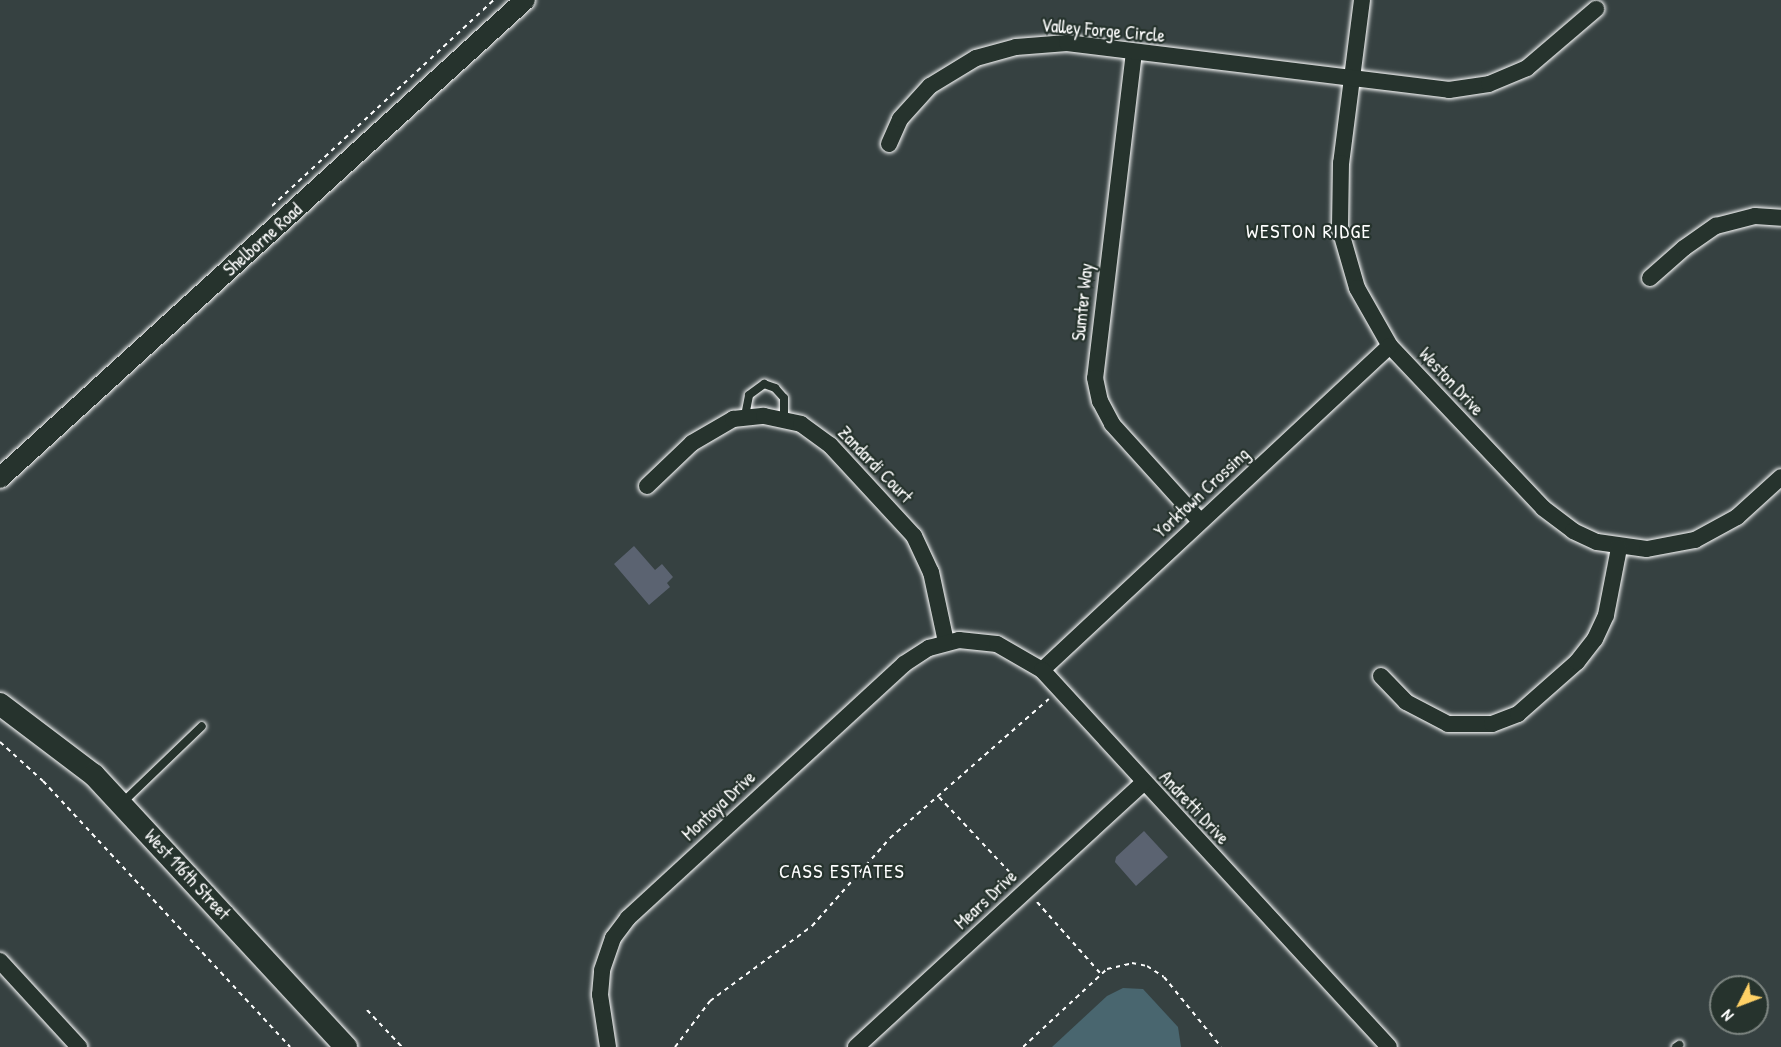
<!DOCTYPE html>
<html>
<head>
<meta charset="utf-8">
<style>
	body { margin:0 }
	#map { position:relative; width:1781px; height:1047px; overflow:hidden; background:#364141; font-family:"Patrick Hand",sans-serif }
	div>[style] { position:absolute }
	.water>* { inset:0; background:#49666f }
	.building>* { inset:0; background:#5b6371 }
	.path>* { height:2px; margin-top:-1px; transform-origin:0; background:repeating-linear-gradient(90deg,#fff 0 4.5px,transparent 0 9px) }
	.roads { filter:drop-shadow(0 0 2px #fff) drop-shadow(0 0 2px #fff) }
	.service>* { height:8px; margin:-4px; padding:0 4px; transform-origin:4px; border-radius:4px; background:#26332d }
	.minor>* { height:16px; margin:-8px; padding:0 8px; transform-origin:8px; border-radius:8px; background:#26332d }
	.tertiary>* { height:20px; margin:-10px; padding:0 10px; transform-origin:10px; border-radius:10px; background:#26332d }
	.secondary>* { height:22px; margin:-11px; padding:0 11px; transform-origin:11px; border-radius:11px; background:#26332d }
	span { translate:-50% -50%; white-space:nowrap; text-align:center; line-height:1.15; -webkit-text-stroke:4.5px #26332d; paint-order:stroke }
	.street-label { font-size:18px; color:#fff }
	.neighbourhood-label { font-size:20px; color:#fff; letter-spacing:1.5px }
	.north { position:absolute; left:1709px; top:975px; width:60px; height:60px; box-sizing:border-box; background:#26332d; border:2px solid #7d8581; border-radius:50%; rotate:228deg; font-size:16px; font-weight:700; line-height:24px; text-align:center; color:#fff }
	.north::after { content:''; display:block; margin:auto; width:21px; height:27px; background:#ffd166; clip-path:polygon(50% 0,100% 100%,50% 72%,0 100%) }
</style>
</head>
<body>
<div id="map">
	<div class="water">
		<i style="clip-path:polygon(1123px 988px,1143px 989px,1178px 1027px,1181px 1047px,1052px 1047px,1107px 996px)"></i>
	</div>
	<div class="building">
		<i style="clip-path:polygon(634px 546px,655px 570px,662px 564px,673px 577px,667px 583px,670px 587px,649px 605px,614px 564px)"></i>
		<i style="clip-path:polygon(1144px 831px,1168px 857px,1136px 886px,1115px 862px,1116px 857px)"></i>
	</div>
	<div class="path">
		<i style="left:272px;top:206px;width:303px;rotate:-42.9deg"></i>
		<i style="left:0;top:742px;width:58px;rotate:42.2deg"></i>
		<i style="left:43px;top:781px;width:363px;rotate:47.1deg"></i>
		<i style="left:939px;top:797px;width:111px;rotate:46.8deg"></i>
		<i style="left:1037px;top:902px;width:96px;rotate:48.4deg"></i>
		<i style="left:367px;top:1010px;width:51px;rotate:46.6deg"></i>
		<i style="left:675px;top:1047px;width:58px;rotate:-52.7deg"></i>
		<i style="left:710px;top:1001px;width:127px;rotate:-36.3deg"></i>
		<i style="left:812px;top:926px;width:118px;rotate:-48.4deg"></i>
		<i style="left:890px;top:838px;width:211px;rotate:-41.2deg"></i>
		<i style="left:1023px;top:1047px;width:115px;rotate:-42.9deg"></i>
		<i style="left:1107px;top:969px;width:26px;rotate:-13deg"></i>
		<i style="left:1132px;top:963px;width:15px;rotate:11deg"></i>
		<i style="left:1147px;top:966px;width:20px;rotate:33deg"></i>
		<i style="left:1164px;top:977px;width:90px;rotate:50.8deg"></i>
	</div>
	<div class="roads">
		<div class="service">
			<i style="left:745px;top:416px;width:21px;rotate:-79deg"></i>
			<i style="left:749px;top:395px;width:19px;rotate:-36deg"></i>
			<i style="left:764px;top:384px;width:12px;rotate:20deg"></i>
			<i style="left:775px;top:388px;width:13px;rotate:48deg"></i>
			<i style="left:784px;top:398px;width:20px;rotate:90deg"></i>
			<i style="left:121px;top:804px;width:112px;rotate:-43.9deg"></i>
			<i style="left:1676px;top:1047px;width:4px;rotate:-34deg"></i>
		</div>
		<div class="minor">
			<i style="left:1362px;top:0;width:164px;rotate:97.3deg"></i>
			<i style="left:1341px;top:163px;width:66px;rotate:90.9deg"></i>
			<i style="left:1340px;top:229px;width:61px;rotate:73.9deg"></i>
			<i style="left:1357px;top:288px;width:67px;rotate:60.4deg"></i>
			<i style="left:1390px;top:346px;width:223px;rotate:46.6deg"></i>
			<i style="left:1543px;top:508px;width:38px;rotate:37deg"></i>
			<i style="left:1573px;top:531px;width:26px;rotate:25deg"></i>
			<i style="left:1597px;top:542px;width:50px;rotate:8deg"></i>
			<i style="left:1647px;top:549px;width:49px;rotate:-10.6deg"></i>
			<i style="left:1695px;top:540px;width:48px;rotate:-28.7deg"></i>
			<i style="left:1737px;top:517px;width:59px;rotate:-42.3deg"></i>
			<i style="left:1134px;top:52px;width:328px;rotate:96.8deg"></i>
			<i style="left:1095px;top:378px;width:24px;rotate:78deg"></i>
			<i style="left:1100px;top:401px;width:26px;rotate:62deg"></i>
			<i style="left:1112px;top:424px;width:131px;rotate:47.8deg"></i>
			<i style="left:889px;top:144px;width:27px;rotate:-66deg"></i>
			<i style="left:900px;top:119px;width:45px;rotate:-47.7deg"></i>
			<i style="left:930px;top:86px;width:54px;rotate:-31.3deg"></i>
			<i style="left:976px;top:58px;width:41px;rotate:-15.4deg"></i>
			<i style="left:1016px;top:47px;width:51px;rotate:-4.5deg"></i>
			<i style="left:1067px;top:43px;width:385px;rotate:7deg"></i>
			<i style="left:1449px;top:90px;width:40px;rotate:-8.5deg"></i>
			<i style="left:1489px;top:84px;width:41px;rotate:-22.8deg"></i>
			<i style="left:1527px;top:68px;width:91px;rotate:-40.5deg"></i>
			<i style="left:1650px;top:278px;width:45px;rotate:-41.4deg"></i>
			<i style="left:1684px;top:248px;width:39px;rotate:-35deg"></i>
			<i style="left:1716px;top:226px;width:40px;rotate:-14.4deg"></i>
			<i style="left:1755px;top:216px;width:26px;rotate:4deg"></i>
			<i style="left:647px;top:486px;width:62px;rotate:-43.7deg"></i>
			<i style="left:692px;top:443px;width:48px;rotate:-30.3deg"></i>
			<i style="left:733px;top:419px;width:31px;rotate:-6deg"></i>
			<i style="left:764px;top:416px;width:38px;rotate:12deg"></i>
			<i style="left:801px;top:424px;width:36px;rotate:36deg"></i>
			<i style="left:830px;top:445px;width:124px;rotate:47.3deg"></i>
			<i style="left:914px;top:536px;width:40px;rotate:65deg"></i>
			<i style="left:931px;top:572px;width:72px;rotate:77.9deg"></i>
			<i style="left:1042px;top:670px;width:475px;rotate:-43deg"></i>
			<i style="left:1381px;top:676px;width:36px;rotate:46deg"></i>
			<i style="left:1406px;top:702px;width:47px;rotate:27.6deg"></i>
			<i style="left:1448px;top:724px;width:44px"></i>
			<i style="left:1492px;top:724px;width:28px;rotate:-21deg"></i>
			<i style="left:1518px;top:714px;width:79px;rotate:-41.4deg"></i>
			<i style="left:1577px;top:662px;width:29px;rotate:-52deg"></i>
			<i style="left:1595px;top:639px;width:26px;rotate:-65deg"></i>
			<i style="left:1606px;top:615px;width:68px;rotate:-79deg"></i>
			<i style="left:0;top:961px;width:117px;rotate:47.4deg"></i>
			<i style="left:608px;top:1047px;width:53px;rotate:-98.7deg"></i>
			<i style="left:600px;top:995px;width:25px;rotate:-85deg"></i>
			<i style="left:602px;top:970px;width:34px;rotate:-71deg"></i>
			<i style="left:613px;top:938px;width:25px;rotate:-53deg"></i>
			<i style="left:628px;top:918px;width:375px;rotate:-42.6deg"></i>
			<i style="left:904px;top:664px;width:30px;rotate:-33deg"></i>
			<i style="left:929px;top:648px;width:31px;rotate:-15deg"></i>
			<i style="left:959px;top:640px;width:38px;rotate:6deg"></i>
			<i style="left:997px;top:644px;width:52px;rotate:30deg"></i>
			<i style="left:1042px;top:670px;width:512px;rotate:47.37deg"></i>
			<i style="left:856px;top:1047px;width:391px;rotate:-42.6deg"></i>
		</div>
		<div class="tertiary">
			<i style="left:0;top:478px;width:710px;rotate:-42.32deg"></i>
		</div>
		<div class="secondary">
			<i style="left:0;top:704px;width:118px;rotate:37.1deg"></i>
			<i style="left:94px;top:775px;width:371px;rotate:47.2deg"></i>
		</div>
	</div>
	<div class="street-label">
		<span style="left:1103px;top:31px;rotate:5deg">Valley Forge Circle</span>
		<span style="left:263px;top:240px;rotate:-42deg">Shelborne Road</span>
		<span style="left:1083px;top:302px;rotate:-84deg">Sumter Way</span>
		<span style="left:1451px;top:382px;rotate:47deg">Weston Drive</span>
		<span style="left:875px;top:465px;rotate:46deg">Zandardi Court</span>
		<span style="left:1202px;top:493px;rotate:-43deg">Yorktown Crossing</span>
		<span style="left:719px;top:806px;rotate:-43deg">Montoya Drive</span>
		<span style="left:1194px;top:808px;rotate:47deg">Andretti Drive</span>
		<span style="left:187px;top:875px;rotate:47deg">West 116th Street</span>
		<span style="left:986px;top:900px;rotate:-43deg">Mears Drive</span>
	</div>
	<div class="neighbourhood-label">
		<span style="left:1309px;top:230px">WESTON RIDGE</span>
		<span style="left:842px;top:870px">CASS ESTATES</span>
	</div>
	<div class="north">N</div>
</div>
</body>
</html>
